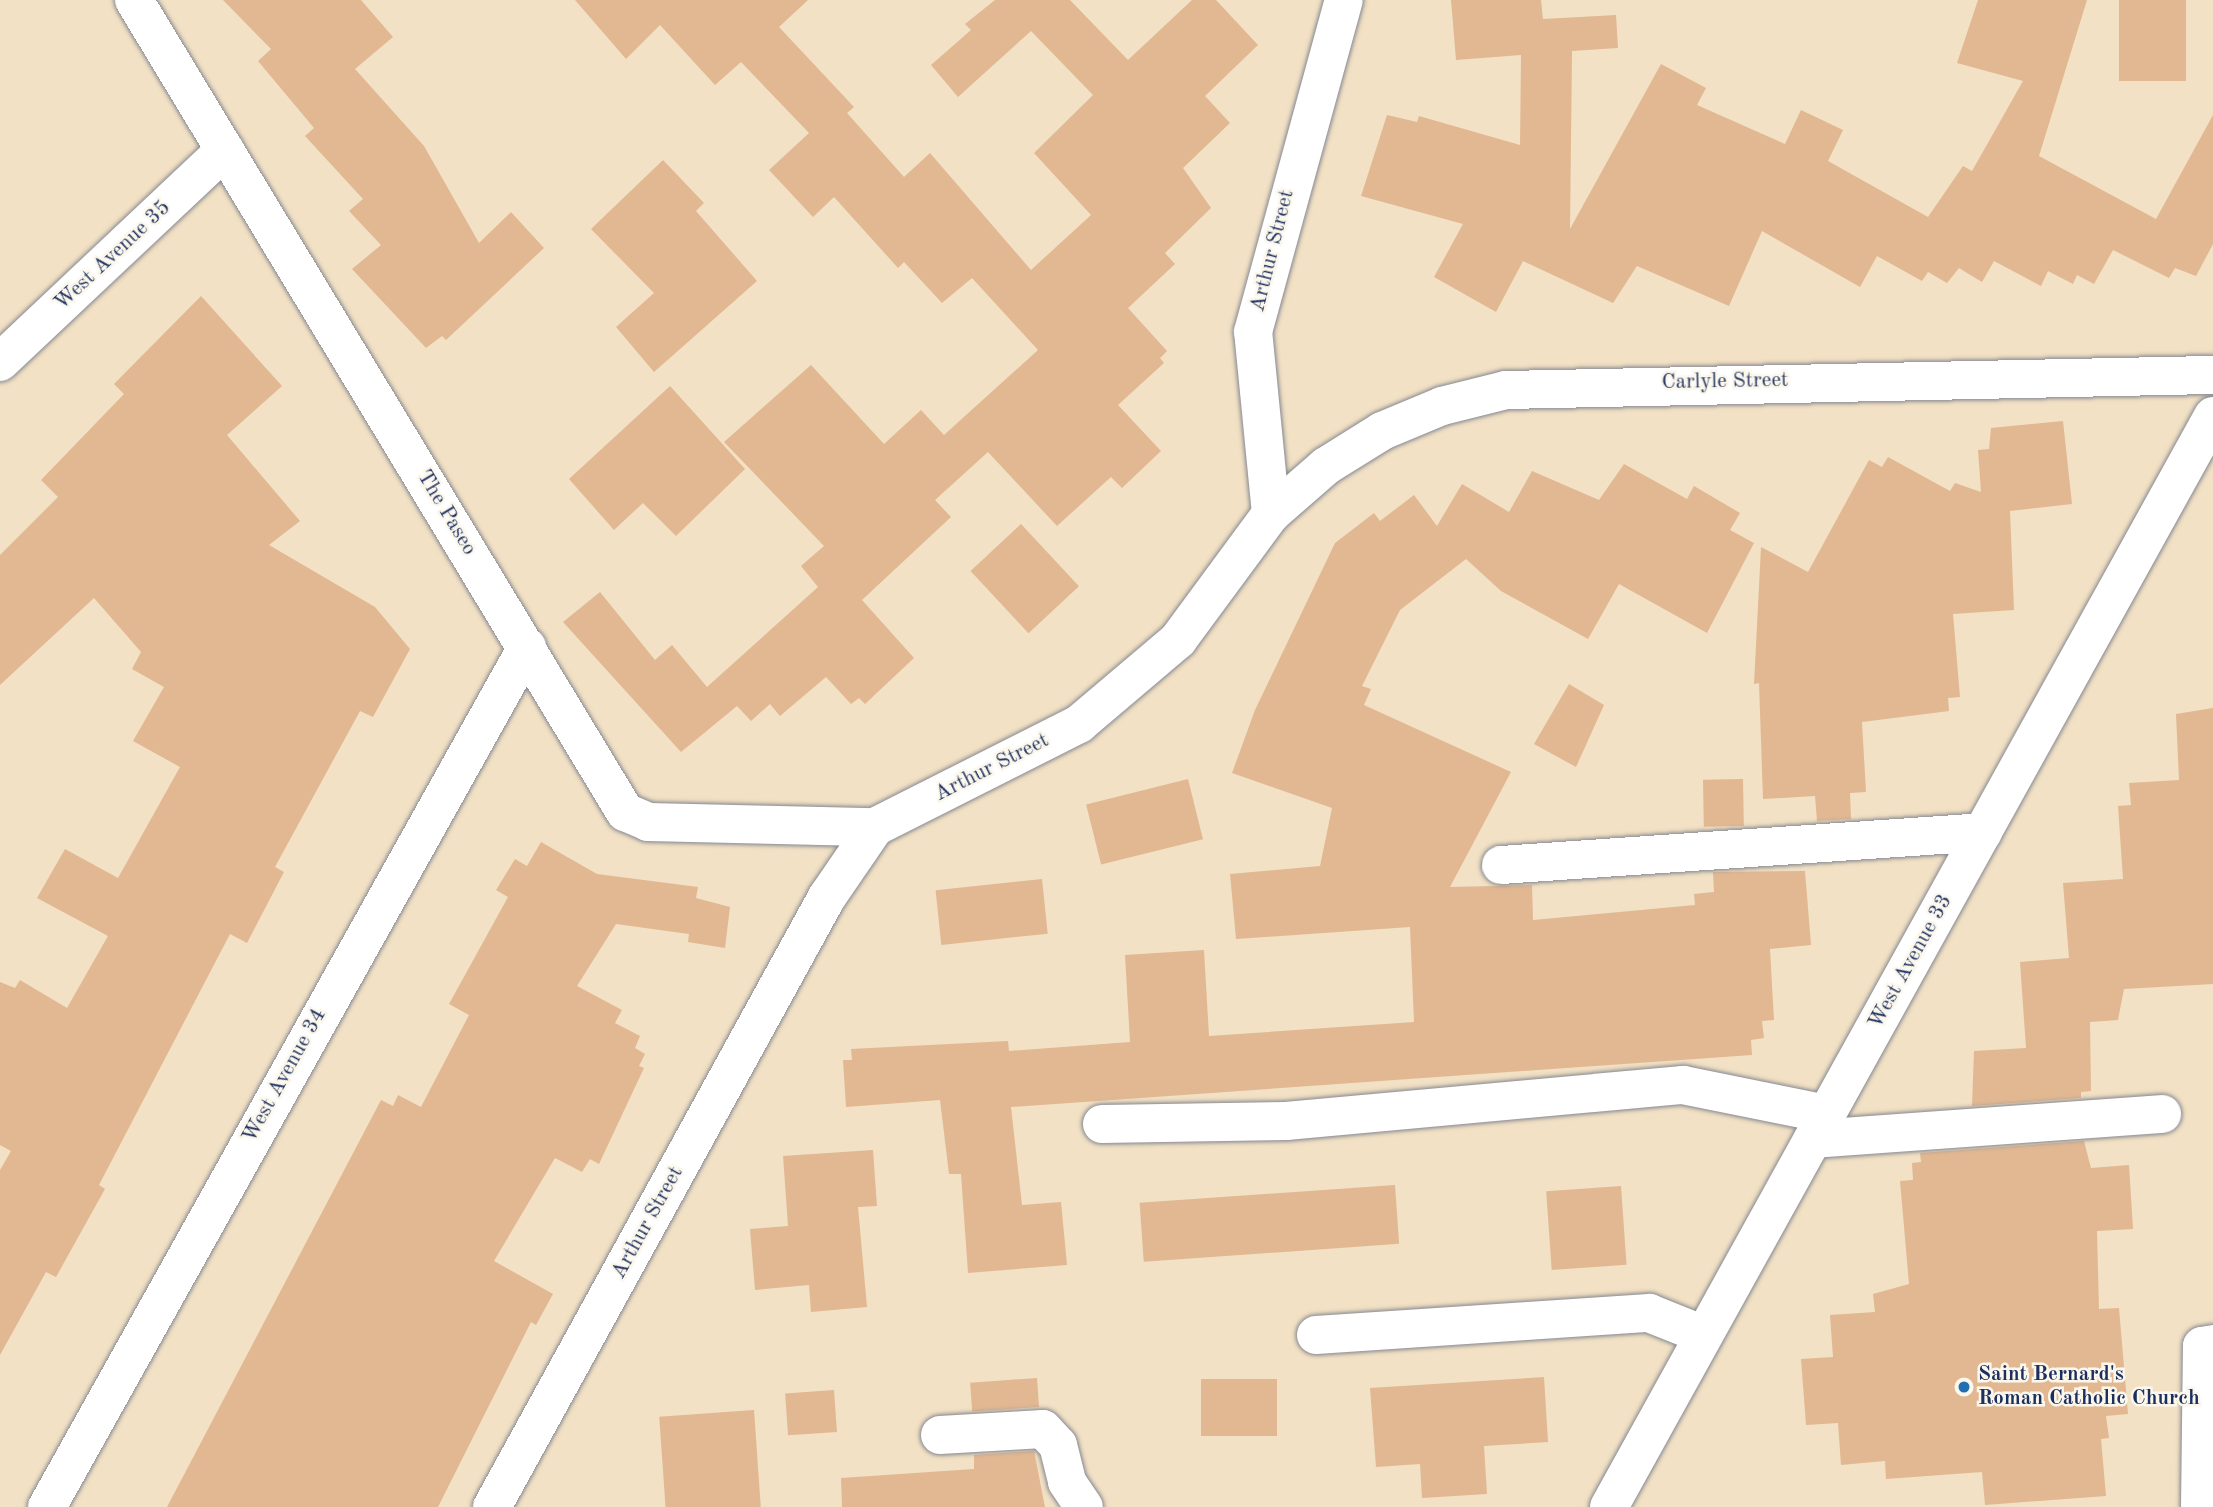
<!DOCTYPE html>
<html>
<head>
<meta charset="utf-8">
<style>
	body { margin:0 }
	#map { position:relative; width:2213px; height:1507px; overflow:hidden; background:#f2e1c4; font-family:"Old Standard TT",serif }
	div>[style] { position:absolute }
	.building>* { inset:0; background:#e1b892; transform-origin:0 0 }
	.roads { filter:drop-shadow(0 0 2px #868891) drop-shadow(0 0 2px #868891) }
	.minor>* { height:38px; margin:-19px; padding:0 19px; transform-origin:19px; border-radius:19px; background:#fff }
	.dots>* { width:19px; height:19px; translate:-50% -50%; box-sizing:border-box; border:4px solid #fbf7ec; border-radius:50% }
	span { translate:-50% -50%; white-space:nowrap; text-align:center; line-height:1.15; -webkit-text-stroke:5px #fbf7ec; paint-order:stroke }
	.street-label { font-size:21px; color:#1b2f5e }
	.poi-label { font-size:21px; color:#1b2f5e; font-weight:700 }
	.left { translate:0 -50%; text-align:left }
</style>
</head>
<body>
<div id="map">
	<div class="building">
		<i style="clip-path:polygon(223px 0,361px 0,393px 37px,355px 69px,424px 146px,479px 243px,511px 212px,544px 248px,446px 340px,442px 336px,426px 348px,352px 269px,381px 245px,349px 211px,363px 199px,305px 136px,314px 128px,258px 61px,271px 49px)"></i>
		<i style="clip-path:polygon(575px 0,808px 0,779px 27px,854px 107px,847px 113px,904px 177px,930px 153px,1031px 270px,1091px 215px,1034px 153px,1093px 95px,1031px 31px,958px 97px,931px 65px,971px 30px,965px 24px,995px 0,1070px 0,1128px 60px,1192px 0,1216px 0,1258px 45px,1205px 96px,1230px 123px,1183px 168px,1211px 208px,1165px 253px,1175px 264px,1128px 308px,1167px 351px,1160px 358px,1164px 363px,1118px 405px,1161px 451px,1122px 488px,1111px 477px,1057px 526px,988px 452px,935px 500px,951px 517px,862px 600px,914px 658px,865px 704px,859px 698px,851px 704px,826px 677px,780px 716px,770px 704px,751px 721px,737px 706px,681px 752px,563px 622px,600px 592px,655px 660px,672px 645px,707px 687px,818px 587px,801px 566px,824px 546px,724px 442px,811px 365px,884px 444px,921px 410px,944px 435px,1038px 350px,972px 278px,942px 303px,904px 262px,898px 268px,834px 197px,813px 217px,769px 170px,809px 133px,741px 62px,715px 85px,660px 25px,626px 59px)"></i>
		<i style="clip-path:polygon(1451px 0,1541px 0,1543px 19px,1616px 15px,1618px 48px,1572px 51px,1570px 229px,1661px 64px,1706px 88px,1697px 105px,1785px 144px,1801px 110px,1843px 130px,1828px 161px,1928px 217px,1963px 166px,1972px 171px,2023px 81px,1957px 63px,1978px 0,2087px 0,2039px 156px,2156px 219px,2213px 115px,2213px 244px,2196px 276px,2175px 268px,2169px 278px,2113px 250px,2094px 284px,2077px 275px,2073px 284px,2048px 271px,2041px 286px,1994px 261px,1982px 282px,1959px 268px,1947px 283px,1928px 272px,1922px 281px,1877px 256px,1860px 287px,1762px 231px,1729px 306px,1637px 266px,1613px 303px,1523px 261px,1496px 312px,1434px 277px,1463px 224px,1361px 196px,1387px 115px,1417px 122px,1419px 116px,1520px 145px,1521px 55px,1456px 60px)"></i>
		<i style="left:2119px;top:0;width:67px;height:81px"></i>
		<i style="clip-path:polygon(663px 160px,704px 203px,696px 211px,757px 281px,654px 372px,616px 327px,654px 293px,591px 229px)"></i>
		<i style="clip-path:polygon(201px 296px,282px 386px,227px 435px,300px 521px,269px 545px,375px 607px,410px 649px,373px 717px,360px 711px,275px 867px,284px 872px,247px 943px,230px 934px,99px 1185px,105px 1189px,56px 1277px,46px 1272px,0 1355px,0 1170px,11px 1151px,0 1145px,0 982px,15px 988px,20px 980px,67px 1008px,108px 936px,37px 898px,65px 849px,118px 878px,180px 767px,133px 741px,164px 687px,132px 669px,141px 652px,94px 598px,0 685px,0 555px,58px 497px,41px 480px,124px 394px,114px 384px)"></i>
		<i style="clip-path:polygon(670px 386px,745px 469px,676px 536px,643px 503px,614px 530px,569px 479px)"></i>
		<i style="clip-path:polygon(2063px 421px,2072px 504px,2010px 511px,2014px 610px,1953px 614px,1960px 697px,1948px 698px,1949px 711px,1862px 722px,1866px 792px,1850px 793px,1851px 819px,1817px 821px,1815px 796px,1763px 799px,1759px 683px,1754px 684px,1761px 547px,1808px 572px,1869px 460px,1882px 467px,1888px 457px,1950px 491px,1955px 483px,1981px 492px,1978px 450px,1989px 449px,1991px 428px)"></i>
		<i style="clip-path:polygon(1624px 464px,1687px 499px,1694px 486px,1740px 513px,1730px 530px,1754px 543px,1707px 633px,1619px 584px,1588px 639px,1501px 591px,1466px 559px,1400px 610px,1362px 686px,1371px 689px,1364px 705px,1511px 772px,1450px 887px,1532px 885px,1533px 920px,1695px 905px,1694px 894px,1714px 892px,1713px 872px,1805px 871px,1811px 945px,1770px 949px,1774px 1020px,1762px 1021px,1764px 1038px,1751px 1040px,1752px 1055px,1011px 1107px,1022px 1205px,1061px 1202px,1067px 1265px,968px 1273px,961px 1174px,949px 1174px,940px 1100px,846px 1107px,843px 1060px,852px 1060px,851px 1049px,1008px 1041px,1009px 1051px,1130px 1042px,1125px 955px,1204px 950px,1209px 1036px,1414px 1022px,1410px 927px,1236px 939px,1230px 874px,1320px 866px,1332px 808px,1232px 773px,1255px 710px,1335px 543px,1374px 513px,1380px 521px,1414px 495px,1437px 526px,1462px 484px,1509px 512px,1532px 471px,1599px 500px)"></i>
		<i style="left:1021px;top:524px;width:85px;height:69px;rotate:47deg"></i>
		<i style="clip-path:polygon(1569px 684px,1604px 705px,1576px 767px,1534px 744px)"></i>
		<i style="clip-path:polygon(2213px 708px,2213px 984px,2124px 989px,2118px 1020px,2090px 1022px,2091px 1091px,2081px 1092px,2081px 1098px,1972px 1106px,1974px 1051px,2026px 1048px,2020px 962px,2069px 958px,2063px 883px,2123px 879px,2118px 806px,2131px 805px,2129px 783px,2179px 780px,2176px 714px)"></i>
		<i style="left:1188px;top:779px;width:62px;height:105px;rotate:76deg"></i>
		<i style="left:1743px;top:779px;width:47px;height:40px;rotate:89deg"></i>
		<i style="clip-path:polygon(541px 842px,597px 874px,698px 887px,696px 898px,730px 907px,725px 948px,688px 942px,689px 934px,616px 924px,577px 986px,622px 1010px,615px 1023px,640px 1036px,635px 1048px,645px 1054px,639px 1066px,644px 1068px,599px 1164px,590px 1159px,582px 1172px,555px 1158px,494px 1261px,553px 1294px,536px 1325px,531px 1322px,438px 1507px,167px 1507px,381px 1100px,393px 1106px,398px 1095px,421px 1107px,469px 1015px,449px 1004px,508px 897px,496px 890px,515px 859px,527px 866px)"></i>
		<i style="left:1042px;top:879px;width:55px;height:107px;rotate:84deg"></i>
		<i style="clip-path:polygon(2084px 1141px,2091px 1168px,2129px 1165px,2133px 1229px,2097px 1231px,2099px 1309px,2119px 1308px,2128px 1414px,2106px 1416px,2109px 1438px,2101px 1439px,2106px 1496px,1985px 1505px,1982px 1472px,1886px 1479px,1885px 1461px,1841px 1465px,1838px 1423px,1806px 1425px,1801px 1359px,1833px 1357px,1830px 1315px,1875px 1312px,1873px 1294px,1909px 1284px,1900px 1181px,1913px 1180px,1912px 1163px,1921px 1162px,1920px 1153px)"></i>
		<i style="clip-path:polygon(873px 1150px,877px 1206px,858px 1207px,867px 1307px,811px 1312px,809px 1285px,755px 1290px,750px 1229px,788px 1226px,783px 1156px)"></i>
		<i style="left:1395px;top:1185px;width:59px;height:256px;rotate:86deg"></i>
		<i style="left:1621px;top:1186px;width:79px;height:75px;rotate:86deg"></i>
		<i style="clip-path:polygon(1544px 1377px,1548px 1442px,1484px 1446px,1487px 1494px,1422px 1498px,1420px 1464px,1376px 1467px,1370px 1388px)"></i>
		<i style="left:1037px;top:1378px;width:29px;height:67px;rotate:86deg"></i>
		<i style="left:1201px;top:1379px;width:76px;height:57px"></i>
		<i style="left:834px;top:1390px;width:42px;height:49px;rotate:86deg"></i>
		<i style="left:754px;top:1410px;width:97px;height:95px;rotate:86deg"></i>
		<i style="clip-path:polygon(1034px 1451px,1045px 1507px,842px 1507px,841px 1478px,974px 1469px,974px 1455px)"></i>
	</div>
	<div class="roads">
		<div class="minor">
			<i style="left:134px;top:0;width:949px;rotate:58.84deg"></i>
			<i style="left:625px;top:812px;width:25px;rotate:23deg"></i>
			<i style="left:648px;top:822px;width:227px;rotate:1.3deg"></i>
			<i style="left:0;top:362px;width:309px;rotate:-43.3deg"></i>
			<i style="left:1271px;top:514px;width:73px;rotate:-41.1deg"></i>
			<i style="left:1326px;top:466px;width:66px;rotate:-32deg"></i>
			<i style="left:1382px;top:431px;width:65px;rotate:-22.6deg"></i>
			<i style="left:1442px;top:406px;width:66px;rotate:-14deg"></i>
			<i style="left:1506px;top:390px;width:707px;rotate:-1.22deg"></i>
			<i style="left:1501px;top:865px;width:483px;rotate:-3.9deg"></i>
			<i style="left:1102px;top:1124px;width:184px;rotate:-0.9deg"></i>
			<i style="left:1286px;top:1121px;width:399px;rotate:-5.2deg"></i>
			<i style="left:1683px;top:1085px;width:147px;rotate:11.4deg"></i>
			<i style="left:1813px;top:1139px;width:350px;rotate:-4.1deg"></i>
			<i style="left:1316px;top:1335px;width:334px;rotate:-3.8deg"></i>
			<i style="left:1649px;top:1313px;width:59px;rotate:21.8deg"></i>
			<i style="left:940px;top:1435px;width:103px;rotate:-3.3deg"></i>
			<i style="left:1043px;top:1429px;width:22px;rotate:47deg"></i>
			<i style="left:1058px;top:1445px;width:38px;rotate:76deg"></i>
			<i style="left:1067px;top:1482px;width:30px;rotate:56deg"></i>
			<i style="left:47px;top:1507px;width:985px;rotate:-60.83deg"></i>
			<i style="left:492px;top:1507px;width:696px;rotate:-61.23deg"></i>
			<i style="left:827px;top:897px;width:85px;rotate:-55.6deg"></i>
			<i style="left:875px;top:827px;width:229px;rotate:-26.8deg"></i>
			<i style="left:1079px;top:724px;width:130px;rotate:-40.3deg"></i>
			<i style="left:1178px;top:640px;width:157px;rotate:-53.6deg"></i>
			<i style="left:1271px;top:514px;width:183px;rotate:-95.6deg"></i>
			<i style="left:1253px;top:332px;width:344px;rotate:-74.7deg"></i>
			<i style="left:1609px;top:1507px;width:1247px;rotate:-61.03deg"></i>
			<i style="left:2200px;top:1507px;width:161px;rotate:-89.3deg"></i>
			<i style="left:2202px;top:1346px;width:11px;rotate:-10deg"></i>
		</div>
	</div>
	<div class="dots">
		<i style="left:1964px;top:1387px;background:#1f6fb2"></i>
	</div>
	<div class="street-label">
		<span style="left:1273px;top:251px;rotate:-76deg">Arthur Street</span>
		<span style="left:113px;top:256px;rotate:-43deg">West Avenue 35</span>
		<span style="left:1725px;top:382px;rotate:-1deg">Carlyle Street</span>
		<span style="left:446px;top:513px;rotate:59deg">The Paseo</span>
		<span style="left:992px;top:768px;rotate:-27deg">Arthur Street</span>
		<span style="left:1911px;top:962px;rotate:-61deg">West Avenue 33</span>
		<span style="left:285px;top:1076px;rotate:-61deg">West Avenue 34</span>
		<span style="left:648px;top:1223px;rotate:-61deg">Arthur Street</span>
	</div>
	<div class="poi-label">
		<span class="left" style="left:1978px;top:1387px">Saint Bernard's<br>Roman Catholic Church</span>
	</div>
</div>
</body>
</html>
